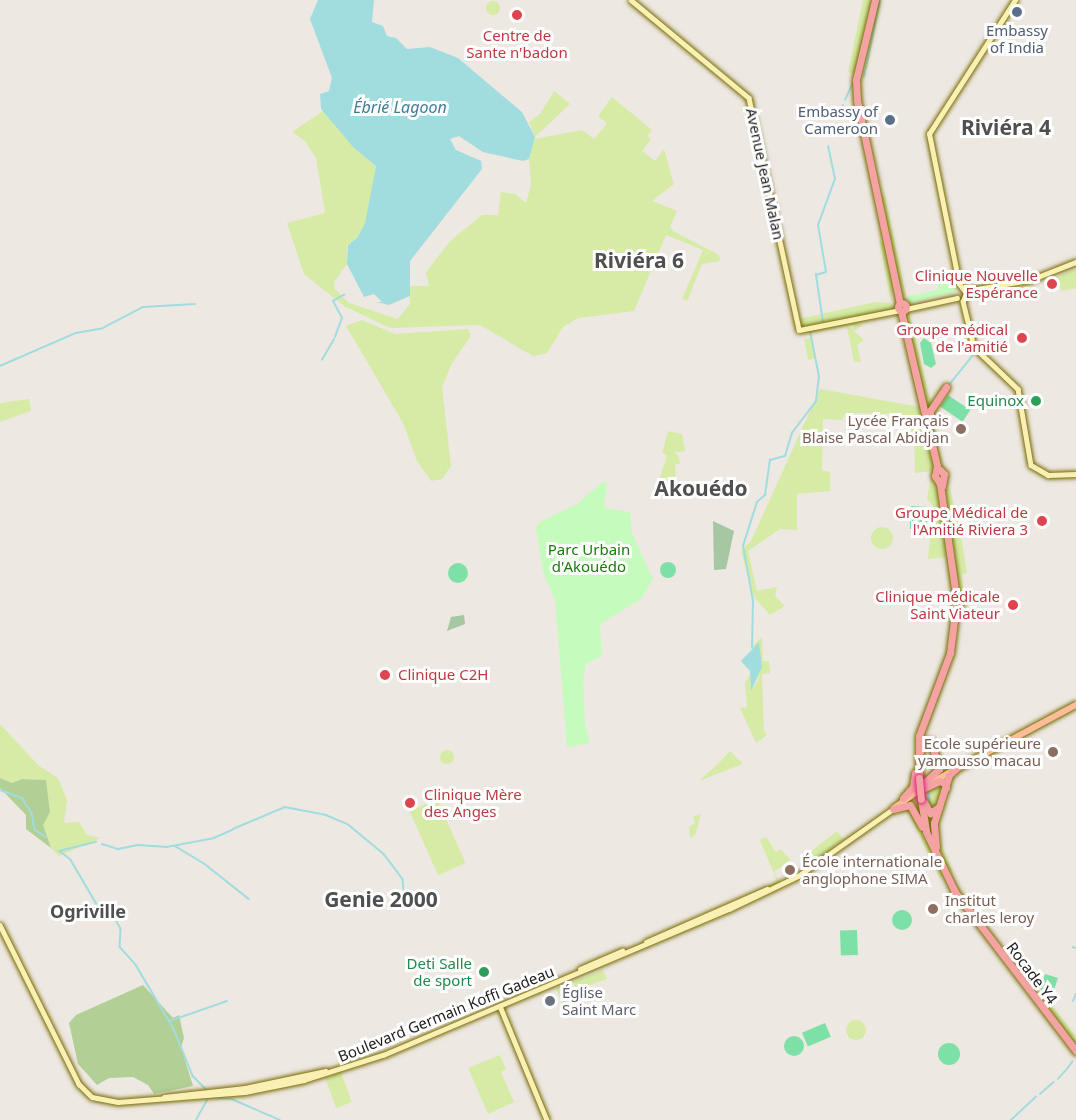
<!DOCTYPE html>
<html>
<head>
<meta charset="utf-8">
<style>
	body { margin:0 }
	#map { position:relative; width:1076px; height:1120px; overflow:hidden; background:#eee8e2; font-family:"Noto Sans",sans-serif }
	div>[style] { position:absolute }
	.grass>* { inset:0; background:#d6eba6; transform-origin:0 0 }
	.round { border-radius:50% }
	.forest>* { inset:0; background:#b2cf96 }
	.cemetery>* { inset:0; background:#a5c8a3 }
	.park>* { inset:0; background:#c5fbbd }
	.pitch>* { inset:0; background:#7de0a6; transform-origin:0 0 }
	.water>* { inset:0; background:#a1dcde }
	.stream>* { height:1.5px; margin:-0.75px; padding:0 0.75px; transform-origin:0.75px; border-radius:0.75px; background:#a1dcde }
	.roads { filter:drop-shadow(0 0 2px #766b02) drop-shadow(0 0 2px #766b02) }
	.secondary>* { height:4.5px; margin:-2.25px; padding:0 2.25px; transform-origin:2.25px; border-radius:2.25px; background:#fbf0b4 }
	.primary>* { height:6px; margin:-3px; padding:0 3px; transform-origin:3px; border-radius:3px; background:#febd97 }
	.trunk>* { height:7px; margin:-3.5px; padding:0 3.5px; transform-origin:3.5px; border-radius:3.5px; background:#f4a2a2 }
	.trunk>.ring { margin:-3.5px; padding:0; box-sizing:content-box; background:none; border:7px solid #f4a2a2; border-radius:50% }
	.bridges { filter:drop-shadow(0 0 2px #dd1f87) drop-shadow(0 0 2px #dd1f87) }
	.trunk-bridge>* { height:7px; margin:-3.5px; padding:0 3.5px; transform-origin:3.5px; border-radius:3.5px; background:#f4a2a2 }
	.dots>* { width:16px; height:16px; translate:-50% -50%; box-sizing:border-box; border:3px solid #fff; border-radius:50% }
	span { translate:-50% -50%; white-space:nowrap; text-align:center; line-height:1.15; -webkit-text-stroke:6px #fff; paint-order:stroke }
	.service-label { font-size:15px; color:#4e5e75 }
	.right { translate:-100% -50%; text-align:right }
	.health-label { font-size:15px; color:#be3a42 }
	.left { translate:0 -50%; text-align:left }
	.street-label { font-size:15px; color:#1d1d1d }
	.leisure-label { font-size:15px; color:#27864d }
	.education-label { font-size:15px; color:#785e54 }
	.park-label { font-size:15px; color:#177d08 }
	.worship-label { font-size:15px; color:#5b616d }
	.water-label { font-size:16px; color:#3f7d97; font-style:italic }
	.quarter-label { font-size:18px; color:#505050; font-weight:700 }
	.district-label { font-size:21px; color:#505050; font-weight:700 }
</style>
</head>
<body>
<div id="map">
	<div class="grass">
		<i style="clip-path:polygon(863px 0,872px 0,858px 69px,853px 74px,848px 72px)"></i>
		<i class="round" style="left:486px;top:1px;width:14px;height:14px"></i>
		<i style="clip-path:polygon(554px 91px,570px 104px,535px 137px,529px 122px,540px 114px)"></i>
		<i style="clip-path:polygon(612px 97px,652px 130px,647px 136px,651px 139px,642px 151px,655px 161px,664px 149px,674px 184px,652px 201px,677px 211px,670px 227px,673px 231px,719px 255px,720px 261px,702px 264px,688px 300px,682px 299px,703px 250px,666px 235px,634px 311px,578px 318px,563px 327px,547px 353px,533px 356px,480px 325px,390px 328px,344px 306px,304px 274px,287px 223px,325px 213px,316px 158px,304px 140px,292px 132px,323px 111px,354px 148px,376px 166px,365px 223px,357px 238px,347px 245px,347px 264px,334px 282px,335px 289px,349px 303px,398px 319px,410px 304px,409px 286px,429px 286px,426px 272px,450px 241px,482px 215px,498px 215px,501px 192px,515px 194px,526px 203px,531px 185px,529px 159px,534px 139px,582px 130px,594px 139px,607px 123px,598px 116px)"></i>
		<i style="clip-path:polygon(881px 195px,885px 196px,906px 296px,903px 297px)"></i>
		<i style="clip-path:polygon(879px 240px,883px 242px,893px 283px,891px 301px)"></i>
		<i style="clip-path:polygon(1076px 269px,1076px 288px,1062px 291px,1056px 277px)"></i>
		<i style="clip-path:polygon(875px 302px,891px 303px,894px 312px,856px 323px,863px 325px,854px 331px,864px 340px,857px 345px,861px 362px,854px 362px,847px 327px,853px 329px,855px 324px,802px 334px,798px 319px)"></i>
		<i style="clip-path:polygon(909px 312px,929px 396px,937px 407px,932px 421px,942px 465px,938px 465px,941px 490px,950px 488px,961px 535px,967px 573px,962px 574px,964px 603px,960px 608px,957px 603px,866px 593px,951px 597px,946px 557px,928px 559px,933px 506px,927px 499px,932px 471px,915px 473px,914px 437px,905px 437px,905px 425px,891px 425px,889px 414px,846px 413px,842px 420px,823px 419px,822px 470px,830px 472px,830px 491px,797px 494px,797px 530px,780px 529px,748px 551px,757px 591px,777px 587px,775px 596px,785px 606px,770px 615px,754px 597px,741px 551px,751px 541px,820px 389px,920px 407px,901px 314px)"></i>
		<i style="clip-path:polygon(362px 320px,395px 334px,468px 329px,471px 336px,452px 363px,442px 387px,451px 466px,442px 479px,431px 481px,417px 461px,403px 423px,346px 326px)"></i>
		<i style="left:811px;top:338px;width:21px;height:7px;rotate:79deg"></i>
		<i style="clip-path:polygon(29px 399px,31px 411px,0 422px,0 403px)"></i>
		<i style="clip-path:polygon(668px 431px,682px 434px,685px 451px,673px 453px,678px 455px,680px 463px,675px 465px,676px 478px,659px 481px,667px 455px,662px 453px)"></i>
		<i class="round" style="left:871px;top:527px;width:22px;height:22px"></i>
		<i style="clip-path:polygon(762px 637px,763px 661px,769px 661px,770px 673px,762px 674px,764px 731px,767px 735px,756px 743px,740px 708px,747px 707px,745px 683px,750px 674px,751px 691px,758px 680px,762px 663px,754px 647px,750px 648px)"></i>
		<i style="clip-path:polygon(0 724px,39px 766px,58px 778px,67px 800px,64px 823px,79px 822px,87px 835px,101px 838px,59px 856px,51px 848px,42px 825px,50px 812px,46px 780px,22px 779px,12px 783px,0 778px)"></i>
		<i class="round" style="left:440px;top:750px;width:14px;height:14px"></i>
		<i style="clip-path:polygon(730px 751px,743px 764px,699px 781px,719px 763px)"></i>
		<i style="clip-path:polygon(943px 783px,934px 820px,936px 833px,953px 872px,940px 878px,905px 805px)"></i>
		<i style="left:437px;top:799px;width:70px;height:30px;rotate:66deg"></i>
		<i style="clip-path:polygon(701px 814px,695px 835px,690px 838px,689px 827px,695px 823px,693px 817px)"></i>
		<i style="left:837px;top:831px;width:11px;height:43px;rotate:52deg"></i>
		<i style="clip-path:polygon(766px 837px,776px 852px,781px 849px,790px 860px,774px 872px,780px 883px,731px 904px,777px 881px,760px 840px)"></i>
		<i style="clip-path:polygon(603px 970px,607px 979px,576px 990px,573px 982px)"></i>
		<i style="left:570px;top:983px;width:29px;height:15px;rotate:68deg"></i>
		<i style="clip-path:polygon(1049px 1002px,1076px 1036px,1076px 1052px,1045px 1014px)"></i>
		<i class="round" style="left:846px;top:1020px;width:20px;height:20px"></i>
		<i style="clip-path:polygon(500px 1055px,506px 1069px,501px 1072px,514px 1102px,488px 1114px,468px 1068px)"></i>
		<i style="left:341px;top:1072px;width:32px;height:17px;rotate:70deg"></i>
	</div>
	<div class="forest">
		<i style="clip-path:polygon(0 778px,12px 783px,22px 779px,46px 780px,50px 812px,43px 825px,51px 848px,26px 829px,26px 815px,0 788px)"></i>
		<i style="clip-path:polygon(143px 985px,173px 1018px,179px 1015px,184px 1038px,181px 1047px,193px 1086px,154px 1094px,148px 1085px,133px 1077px,109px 1078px,97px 1085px,78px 1064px,69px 1023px,76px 1015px)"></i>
	</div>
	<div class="cemetery">
		<i style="clip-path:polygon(713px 521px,734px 531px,726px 569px,714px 570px)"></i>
		<i style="clip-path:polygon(464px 615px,465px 624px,447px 631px,451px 617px)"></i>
	</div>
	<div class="park">
		<i style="clip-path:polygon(955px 279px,957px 288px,952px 293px,909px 303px,908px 296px,938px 290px,937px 283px)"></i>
		<i style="clip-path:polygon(603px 482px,607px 482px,604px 508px,630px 512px,632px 533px,653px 579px,641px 599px,600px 624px,602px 656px,586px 664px,583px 681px,585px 724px,590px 743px,567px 747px,555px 600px,543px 572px,536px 528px,540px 522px,577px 504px)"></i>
	</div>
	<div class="pitch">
		<i style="clip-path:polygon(924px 338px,931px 343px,936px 364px,931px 368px,924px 364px,920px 343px)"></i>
		<i style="left:948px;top:395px;width:27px;height:14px;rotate:34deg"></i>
		<i style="left:911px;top:506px;width:17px;height:23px;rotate:3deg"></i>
		<i class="round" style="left:660px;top:562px;width:16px;height:16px"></i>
		<i class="round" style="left:448px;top:563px;width:20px;height:20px"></i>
		<i class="round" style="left:892px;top:910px;width:20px;height:20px"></i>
		<i style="left:857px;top:930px;width:25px;height:17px;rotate:88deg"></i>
		<i style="clip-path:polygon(1045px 974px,1058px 978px,1052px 996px,1040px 989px)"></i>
		<i style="left:825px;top:1023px;width:15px;height:25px;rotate:67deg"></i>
		<i class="round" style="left:784px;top:1036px;width:20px;height:20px"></i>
		<i class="round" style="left:938px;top:1043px;width:22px;height:22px"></i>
	</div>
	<div class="water">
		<i style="clip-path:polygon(318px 0,374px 0,372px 22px,383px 26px,387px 36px,396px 38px,407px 49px,430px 47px,458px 58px,522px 112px,535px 137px,529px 159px,523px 161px,483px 152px,459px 136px,450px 139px,456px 150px,481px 161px,482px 169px,410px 261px,410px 296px,389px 305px,376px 302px,382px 302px,374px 294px,364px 297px,347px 264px,348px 245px,357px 238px,365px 223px,376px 166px,354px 148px,321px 109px,320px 94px,329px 91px,332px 78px,310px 19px)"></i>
		<i style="clip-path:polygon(759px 642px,762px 667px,751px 691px,750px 671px,741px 661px)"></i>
	</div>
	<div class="stream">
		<i style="left:866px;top:69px;width:70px;rotate:-78.5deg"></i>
		<i style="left:864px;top:77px;width:6px;rotate:-81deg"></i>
		<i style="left:845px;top:100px;width:17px;rotate:-65deg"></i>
		<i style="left:843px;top:105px;width:10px;rotate:79deg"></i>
		<i style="left:823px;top:323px;width:49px;rotate:-98.3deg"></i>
		<i style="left:816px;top:275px;width:10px;rotate:-17deg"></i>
		<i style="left:826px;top:272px;width:48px;rotate:-99.7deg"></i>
		<i style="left:818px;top:225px;width:49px;rotate:-69.7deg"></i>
		<i style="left:835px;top:179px;width:33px;rotate:-102deg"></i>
		<i style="left:813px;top:330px;width:9px;rotate:-13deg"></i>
		<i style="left:335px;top:337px;width:20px;rotate:-70deg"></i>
		<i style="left:342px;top:318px;width:19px;rotate:-118deg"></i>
		<i style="left:333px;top:301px;width:13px;rotate:-29deg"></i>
		<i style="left:322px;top:360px;width:24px;rotate:-60deg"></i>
		<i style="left:0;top:366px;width:83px;rotate:-23.5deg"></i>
		<i style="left:76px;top:333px;width:27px;rotate:-10deg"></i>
		<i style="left:103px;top:328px;width:45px;rotate:-27.7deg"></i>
		<i style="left:143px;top:307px;width:52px;rotate:-3.3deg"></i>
		<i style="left:949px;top:385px;width:38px;rotate:-51deg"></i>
		<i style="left:752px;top:648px;width:47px;rotate:-88.8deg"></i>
		<i style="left:753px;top:601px;width:56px;rotate:-100.3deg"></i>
		<i style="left:743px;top:546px;width:46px;rotate:-72.3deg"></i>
		<i style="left:757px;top:502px;width:11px;rotate:-41deg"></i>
		<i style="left:765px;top:495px;width:35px;rotate:-82deg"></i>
		<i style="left:770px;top:460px;width:16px;rotate:-15deg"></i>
		<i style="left:785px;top:456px;width:24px;rotate:-73deg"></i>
		<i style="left:792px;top:433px;width:40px;rotate:-53deg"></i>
		<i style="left:816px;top:401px;width:24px;rotate:-83deg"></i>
		<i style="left:819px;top:377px;width:47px;rotate:-101.1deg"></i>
		<i style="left:810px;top:331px;width:4px;rotate:-34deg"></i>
		<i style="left:0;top:790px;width:23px;rotate:20deg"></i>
		<i style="left:22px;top:798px;width:18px;rotate:56deg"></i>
		<i style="left:32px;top:813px;width:17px;rotate:80deg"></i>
		<i style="left:35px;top:830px;width:13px;rotate:32deg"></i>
		<i style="left:931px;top:810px;width:19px;rotate:-99deg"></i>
		<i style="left:928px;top:791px;width:12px;rotate:-31deg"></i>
		<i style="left:349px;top:825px;width:45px;rotate:39.6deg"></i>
		<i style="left:384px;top:854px;width:31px;rotate:53deg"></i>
		<i style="left:403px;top:879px;width:12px;rotate:85deg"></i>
		<i style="left:404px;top:891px;width:6px;rotate:-9deg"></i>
		<i style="left:410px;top:890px;width:9px;rotate:54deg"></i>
		<i style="left:233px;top:829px;width:56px;rotate:-22.9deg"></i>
		<i style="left:285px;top:807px;width:42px;rotate:11deg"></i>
		<i style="left:326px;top:815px;width:23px;rotate:23deg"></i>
		<i style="left:102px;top:844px;width:17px;rotate:17deg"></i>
		<i style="left:118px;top:849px;width:20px;rotate:-11deg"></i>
		<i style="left:138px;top:845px;width:29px;rotate:4deg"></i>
		<i style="left:167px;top:847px;width:48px;rotate:-10.8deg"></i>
		<i style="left:214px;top:838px;width:20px;rotate:-24deg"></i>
		<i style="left:175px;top:846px;width:35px;rotate:31deg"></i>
		<i style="left:205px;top:864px;width:56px;rotate:38.5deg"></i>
		<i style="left:59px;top:851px;width:38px;rotate:-14deg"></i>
		<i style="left:60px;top:851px;width:14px;rotate:39deg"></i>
		<i style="left:71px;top:860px;width:61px;rotate:59.7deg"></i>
		<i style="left:102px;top:913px;width:7px"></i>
		<i style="left:109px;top:913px;width:10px;rotate:45deg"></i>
		<i style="left:116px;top:920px;width:10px;rotate:61deg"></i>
		<i style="left:121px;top:929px;width:18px;rotate:93deg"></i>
		<i style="left:120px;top:947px;width:24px;rotate:48deg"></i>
		<i style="left:136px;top:965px;width:74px;rotate:59.3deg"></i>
		<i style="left:174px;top:1029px;width:51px;rotate:68deg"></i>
		<i style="left:193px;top:1076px;width:20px;rotate:45deg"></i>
		<i style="left:1073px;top:947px;width:3px;rotate:18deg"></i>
		<i style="left:1073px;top:1001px;width:8px;rotate:-67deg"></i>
		<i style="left:170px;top:1021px;width:60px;rotate:-19.3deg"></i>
		<i style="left:1067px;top:1069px;width:9px;rotate:-54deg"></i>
		<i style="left:1058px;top:1079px;width:12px;rotate:-48deg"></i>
		<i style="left:1040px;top:1094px;width:18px;rotate:-41deg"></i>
		<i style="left:217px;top:1098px;width:15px;rotate:4deg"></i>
		<i style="left:232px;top:1099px;width:52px;rotate:23.6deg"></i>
		<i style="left:196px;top:1120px;width:26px;rotate:-61deg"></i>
		<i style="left:209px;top:1097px;width:6px;rotate:9deg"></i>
		<i style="left:1011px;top:1120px;width:34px;rotate:-43deg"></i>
	</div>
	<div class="roads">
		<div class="secondary">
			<i style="left:631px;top:0;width:153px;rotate:39.7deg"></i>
			<i style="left:749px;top:98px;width:237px;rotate:77.8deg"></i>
			<i style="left:965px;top:291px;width:66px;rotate:-9.6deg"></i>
			<i style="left:1030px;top:280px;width:49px;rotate:-21.4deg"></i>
			<i style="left:963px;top:301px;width:9px;rotate:-69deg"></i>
			<i style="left:966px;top:293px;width:11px;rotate:-128deg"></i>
			<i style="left:959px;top:284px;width:153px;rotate:-101.3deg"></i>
			<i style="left:929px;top:134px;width:159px;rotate:-57.3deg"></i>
			<i style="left:963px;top:301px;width:47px;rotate:76.6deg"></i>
			<i style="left:974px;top:347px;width:61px;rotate:43.7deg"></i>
			<i style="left:1018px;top:389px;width:77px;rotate:80.3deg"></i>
			<i style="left:1031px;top:465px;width:20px;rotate:30deg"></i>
			<i style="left:1048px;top:475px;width:28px;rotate:-2deg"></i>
			<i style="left:906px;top:309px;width:52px;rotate:-12.2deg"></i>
			<i style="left:799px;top:330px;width:103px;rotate:-11.2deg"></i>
			<i style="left:0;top:925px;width:178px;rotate:63.6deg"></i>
			<i style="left:79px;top:1084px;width:18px;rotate:45deg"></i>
			<i style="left:92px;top:1097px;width:26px;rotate:11deg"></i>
			<i style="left:118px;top:1102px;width:127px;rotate:-4.5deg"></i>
			<i style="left:245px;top:1092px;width:60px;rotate:-11.5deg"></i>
			<i style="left:304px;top:1080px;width:83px;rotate:-17.6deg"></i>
			<i style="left:383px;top:1055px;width:376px;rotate:-22.9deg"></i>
			<i style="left:729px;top:909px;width:76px;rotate:-25.6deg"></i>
			<i style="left:798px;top:876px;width:116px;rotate:-35.2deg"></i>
			<i style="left:646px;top:942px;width:132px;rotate:-23.7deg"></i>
			<i style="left:580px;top:969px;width:46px;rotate:-23.2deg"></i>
			<i style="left:500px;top:1006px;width:123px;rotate:67.6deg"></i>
			<i style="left:164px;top:1097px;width:81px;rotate:-6.3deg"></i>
			<i style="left:245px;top:1088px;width:82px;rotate:-12deg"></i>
		</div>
		<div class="primary">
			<i style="left:934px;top:781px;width:161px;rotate:-28.2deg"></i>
			<i style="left:894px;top:808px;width:32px;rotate:-35deg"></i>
		</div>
		<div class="trunk">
			<i style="left:875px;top:0;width:82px;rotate:103.4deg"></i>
			<i style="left:856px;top:80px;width:20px;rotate:87deg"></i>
			<i style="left:857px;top:100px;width:208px;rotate:78.1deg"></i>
			<i class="ring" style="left:898px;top:303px;width:1px;height:1px"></i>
			<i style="left:901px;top:311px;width:159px;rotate:76.9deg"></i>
			<i style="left:937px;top:466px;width:10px;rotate:101deg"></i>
			<i style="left:935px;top:476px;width:9px;rotate:58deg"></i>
			<i style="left:940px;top:484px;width:120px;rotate:81.9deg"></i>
			<i style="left:930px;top:420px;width:9px;rotate:-90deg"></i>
			<i style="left:930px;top:411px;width:29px;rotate:-56deg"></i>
			<i style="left:940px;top:470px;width:6px;rotate:45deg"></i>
			<i style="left:944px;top:474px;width:12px;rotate:99deg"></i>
			<i style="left:920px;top:752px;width:11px;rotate:-68deg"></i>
			<i style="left:924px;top:742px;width:7px"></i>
			<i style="left:931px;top:742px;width:28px;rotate:73deg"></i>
			<i style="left:939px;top:769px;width:25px;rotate:137deg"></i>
			<i style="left:919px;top:778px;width:42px;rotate:-90deg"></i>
			<i style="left:919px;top:736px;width:89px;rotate:-69.5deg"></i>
			<i style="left:950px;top:653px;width:48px;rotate:-82.9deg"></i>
			<i style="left:956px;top:605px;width:6px;rotate:-31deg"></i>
			<i style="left:918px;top:791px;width:23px;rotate:-25deg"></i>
			<i style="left:939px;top:781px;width:6px;rotate:18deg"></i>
			<i style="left:945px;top:783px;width:5px;rotate:79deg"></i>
			<i style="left:903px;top:798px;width:15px;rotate:-48deg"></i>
			<i style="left:913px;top:787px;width:14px;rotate:-82deg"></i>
			<i style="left:921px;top:799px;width:33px;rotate:81deg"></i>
			<i style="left:926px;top:832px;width:67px;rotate:64.2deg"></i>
			<i style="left:955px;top:892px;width:200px;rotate:52.7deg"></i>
			<i style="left:924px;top:802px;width:13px;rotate:61deg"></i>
			<i style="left:930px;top:813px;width:11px;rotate:-34deg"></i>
			<i style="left:893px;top:809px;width:17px;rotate:-13deg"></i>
			<i style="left:910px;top:805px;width:25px;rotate:61deg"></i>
			<i style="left:936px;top:847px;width:24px;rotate:-95deg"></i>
			<i style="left:934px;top:823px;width:50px;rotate:-72.6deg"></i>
			<i style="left:949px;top:775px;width:16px;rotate:-43deg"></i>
		</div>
	</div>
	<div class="bridges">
		<div class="trunk-bridge">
			<i style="left:919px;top:778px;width:21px;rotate:85deg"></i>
		</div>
	</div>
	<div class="dots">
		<i style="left:1017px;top:12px;background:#5c6f8a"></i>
		<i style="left:517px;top:15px;background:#e0444e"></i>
		<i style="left:890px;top:120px;background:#5c6f8a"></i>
		<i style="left:1052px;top:284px;background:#e0444e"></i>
		<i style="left:1022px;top:338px;background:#e0444e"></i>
		<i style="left:1036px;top:401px;background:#2e9e5b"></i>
		<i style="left:961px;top:429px;background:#8d6e63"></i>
		<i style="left:1042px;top:521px;background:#e0444e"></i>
		<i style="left:1013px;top:605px;background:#e0444e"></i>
		<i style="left:385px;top:675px;background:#e0444e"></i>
		<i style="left:1053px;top:752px;background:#8d6e63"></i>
		<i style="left:410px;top:803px;background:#e0444e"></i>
		<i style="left:790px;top:870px;background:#8d6e63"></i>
		<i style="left:933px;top:909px;background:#8d6e63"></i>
		<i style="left:484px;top:972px;background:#2e9e5b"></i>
		<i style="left:550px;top:1001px;background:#6b7280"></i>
	</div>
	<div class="service-label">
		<span style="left:1017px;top:39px">Embassy<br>of India</span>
		<span class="right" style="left:878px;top:120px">Embassy of<br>Cameroon</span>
	</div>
	<div class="health-label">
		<span style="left:517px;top:44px">Centre de<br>Sante n'badon</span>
		<span class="right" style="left:1038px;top:284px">Clinique Nouvelle<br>Espérance</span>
		<span class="right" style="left:1008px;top:338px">Groupe médical<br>de l'amitié</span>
		<span class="right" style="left:1028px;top:521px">Groupe Médical de<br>l'Amitié Riviera 3</span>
		<span class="right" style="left:1000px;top:605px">Clinique médicale<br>Saint Viateur</span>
		<span class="left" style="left:398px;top:675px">Clinique C2H</span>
		<span class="left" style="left:424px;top:803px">Clinique Mère<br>des Anges</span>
	</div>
	<div class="street-label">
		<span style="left:765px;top:174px;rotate:78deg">Avenue Jean Malan</span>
		<span style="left:1032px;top:973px;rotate:53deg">Rocade Y4</span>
		<span style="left:446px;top:1014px;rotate:-22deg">Boulevard Germain Koffi Gadeau</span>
	</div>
	<div class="leisure-label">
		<span class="right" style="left:1024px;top:401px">Equinox</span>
		<span class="right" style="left:472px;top:972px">Deti Salle<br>de sport</span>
	</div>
	<div class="education-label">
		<span class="right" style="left:949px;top:429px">Lycée Français<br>Blaise Pascal Abidjan</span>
		<span class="right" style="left:1041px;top:752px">Ecole supérieure<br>yamousso macau</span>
		<span class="left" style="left:802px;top:870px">École internationale<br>anglophone SIMA</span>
		<span class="left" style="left:945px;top:909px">Institut<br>charles leroy</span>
	</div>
	<div class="park-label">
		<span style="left:589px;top:558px">Parc Urbain<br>d'Akouédo</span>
	</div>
	<div class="worship-label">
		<span class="left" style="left:562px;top:1001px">Église<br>Saint Marc</span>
	</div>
	<div class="water-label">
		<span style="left:400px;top:107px">Ébrié Lagoon</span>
	</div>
	<div class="quarter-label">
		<span style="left:88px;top:911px">Ogriville</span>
	</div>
	<div class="district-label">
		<span style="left:1006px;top:127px">Riviéra 4</span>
		<span style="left:639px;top:260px">Riviéra 6</span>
		<span style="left:701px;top:488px">Akouédo</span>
		<span style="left:381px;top:899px">Genie 2000</span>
	</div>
</div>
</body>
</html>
